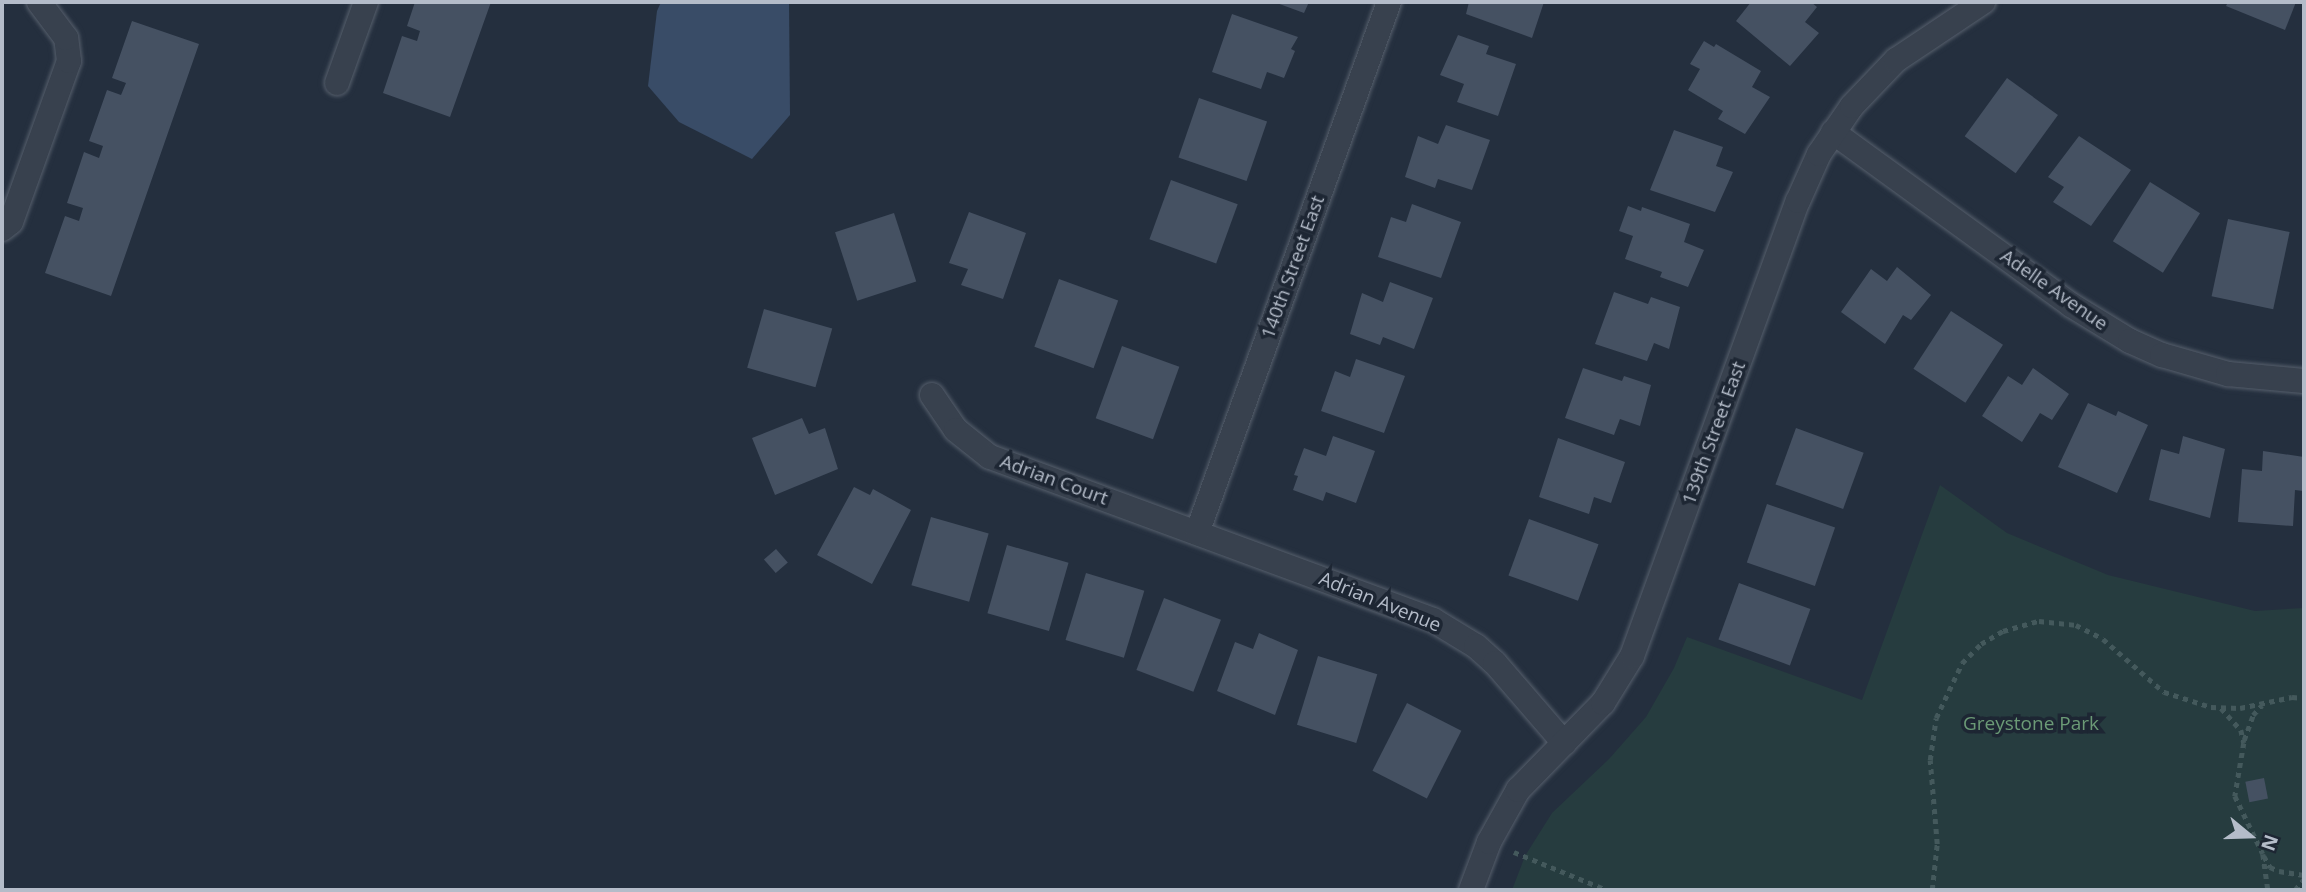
<!DOCTYPE html>
<html>
<head>
<meta charset="utf-8">
<style>
	body { margin:0 }
	#map { position:relative; width:2306px; height:892px; overflow:hidden; background:#242f3e; font-family:"Open Sans",sans-serif }
	div>[style] { position:absolute }
	.green>* { inset:0; background:#263c3f }
	.water>* { inset:0; background:#394c67 }
	.building>* { inset:0; background:#455162; transform-origin:0 0 }
	.path>* { height:4.5px; margin-top:-2.25px; transform-origin:0; background:repeating-linear-gradient(90deg,#44595c 0 5px,transparent 0 10px) }
	.roads { filter:drop-shadow(0 0 2px #565f6c) drop-shadow(0 0 2px #565f6c) }
	.street>* { height:24px; margin:-12px; padding:0 12px; transform-origin:12px; border-radius:12px; background:#38414e }
	span { translate:-50% -50%; white-space:nowrap; text-align:center; line-height:1.15; -webkit-text-stroke:7px #1d2633; paint-order:stroke }
	.street-label { font-size:19px; color:#b4bcc9 }
	.park-label { font-size:19px; color:#6b9a76 }
	.frame { position:absolute; inset:0; border:4px solid #b4bcc9; pointer-events:none }
	.north { position:absolute; left:2215px; top:801px; width:70px; height:70px; -webkit-text-stroke:5px #1d2633; paint-order:stroke; rotate:109deg; font-size:19px; font-weight:700; line-height:28px; text-align:center; color:#b4bcc9 }
	.north::after { content:''; display:block; margin:auto; width:24px; height:32px; background:#b4bcc9; clip-path:polygon(50% 0,100% 100%,50% 72%,0 100%) }
</style>
</head>
<body>
<div id="map">
	<div class="green">
		<i style="clip-path:polygon(1940px 485px,2007px 533px,2108px 575px,2255px 611px,2304px 608px,2304px 890px,1512px 890px,1525px 856px,1552px 813px,1609px 759px,1646px 717px,1674px 668px,1687px 637px,1862px 700px)"></i>
	</div>
	<div class="water">
		<i style="clip-path:polygon(661px 2px,789px 2px,790px 115px,752px 159px,679px 122px,648px 86px,657px 11px)"></i>
	</div>
	<div class="building">
		<i style="clip-path:polygon(415px 2px,491px 2px,450px 117px,383px 93px,402px 36px,417px 41px,420px 31px,407px 26px)"></i>
		<i style="clip-path:polygon(1274px 2px,1309px 2px,1304px 13px)"></i>
		<i style="clip-path:polygon(1469px 2px,1544px 2px,1532px 38px,1466px 14px)"></i>
		<i style="clip-path:polygon(1751px 2px,1811px 2px,1817px 7px,1805px 22px,1819px 33px,1790px 66px,1736px 21px)"></i>
		<i style="clip-path:polygon(2228px 2px,2296px 2px,2285px 30px,2226px 6px)"></i>
		<i style="clip-path:polygon(1232px 14px,1298px 37px,1291px 49px,1295px 51px,1284px 78px,1267px 72px,1261px 89px,1212px 72px)"></i>
		<i style="clip-path:polygon(132px 21px,199px 44px,111px 296px,45px 273px,65px 216px,79px 221px,83px 208px,67px 203px,84px 152px,99px 158px,103px 146px,89px 141px,107px 90px,121px 95px,126px 83px,112px 78px)"></i>
		<i style="clip-path:polygon(1458px 35px,1489px 46px,1486px 54px,1516px 64px,1498px 116px,1457px 102px,1464px 84px,1440px 75px)"></i>
		<i style="clip-path:polygon(1704px 41px,1714px 47px,1716px 44px,1761px 71px,1752px 87px,1770px 97px,1745px 134px,1718px 119px,1723px 111px,1688px 90px,1700px 69px,1690px 64px)"></i>
		<i style="left:2007px;top:78px;width:63px;height:72px;rotate:36deg"></i>
		<i style="left:1199px;top:98px;width:72px;height:63px;rotate:19deg"></i>
		<i style="clip-path:polygon(1446px 125px,1490px 140px,1472px 190px,1438px 179px,1435px 188px,1405px 177px,1418px 136px,1438px 144px)"></i>
		<i style="clip-path:polygon(1674px 130px,1723px 147px,1716px 166px,1733px 172px,1715px 212px,1650px 190px)"></i>
		<i style="clip-path:polygon(2079px 136px,2131px 170px,2091px 226px,2053px 202px,2064px 187px,2048px 177px)"></i>
		<i style="left:1171px;top:180px;width:71px;height:63px;rotate:20deg"></i>
		<i style="left:2150px;top:182px;width:59px;height:70px;rotate:32deg"></i>
		<i style="clip-path:polygon(1412px 204px,1461px 222px,1441px 278px,1378px 257px,1391px 217px,1406px 222px)"></i>
		<i style="clip-path:polygon(1628px 206px,1641px 211px,1642px 207px,1690px 224px,1684px 242px,1704px 250px,1688px 287px,1660px 277px,1662px 272px,1625px 259px,1633px 236px,1619px 231px)"></i>
		<i style="clip-path:polygon(969px 212px,1026px 233px,1003px 299px,961px 285px,968px 269px,949px 263px)"></i>
		<i style="left:894px;top:213px;width:72px;height:62px;rotate:72deg"></i>
		<i style="left:2228px;top:219px;width:63px;height:79px;rotate:12deg"></i>
		<i style="clip-path:polygon(1897px 267px,1931px 295px,1911px 320px,1903px 315px,1885px 344px,1841px 312px,1871px 269px,1887px 281px)"></i>
		<i style="left:1059px;top:279px;width:63px;height:72px;rotate:20deg"></i>
		<i style="clip-path:polygon(1390px 282px,1433px 298px,1414px 349px,1383px 337px,1380px 345px,1350px 334px,1362px 293px,1383px 302px)"></i>
		<i style="clip-path:polygon(1614px 292px,1648px 304px,1651px 297px,1680px 307px,1669px 349px,1654px 343px,1647px 361px,1595px 344px)"></i>
		<i style="left:764px;top:309px;width:71px;height:61px;rotate:16deg"></i>
		<i style="left:1951px;top:311px;width:62px;height:69px;rotate:33deg"></i>
		<i style="left:1122px;top:346px;width:61px;height:77px;rotate:20deg"></i>
		<i style="clip-path:polygon(1356px 359px,1405px 376px,1384px 433px,1321px 411px,1335px 371px,1350px 377px)"></i>
		<i style="clip-path:polygon(1583px 368px,1622px 381px,1624px 376px,1651px 385px,1640px 426px,1620px 419px,1614px 435px,1565px 418px)"></i>
		<i style="clip-path:polygon(2033px 368px,2069px 394px,2052px 420px,2040px 413px,2022px 442px,1982px 416px,2008px 376px,2022px 385px)"></i>
		<i style="clip-path:polygon(2088px 403px,2116px 416px,2118px 411px,2148px 425px,2117px 493px,2058px 467px)"></i>
		<i style="clip-path:polygon(802px 418px,809px 434px,825px 428px,838px 469px,775px 495px,752px 438px)"></i>
		<i style="left:1796px;top:428px;width:72px;height:60px;rotate:20deg"></i>
		<i style="clip-path:polygon(1333px 436px,1375px 451px,1356px 503px,1326px 492px,1323px 501px,1293px 490px,1298px 476px,1294px 475px,1304px 448px,1326px 456px)"></i>
		<i style="clip-path:polygon(2183px 436px,2225px 449px,2210px 518px,2149px 500px,2161px 449px,2179px 454px)"></i>
		<i style="clip-path:polygon(1558px 438px,1625px 462px,1611px 503px,1594px 497px,1589px 514px,1539px 497px)"></i>
		<i style="clip-path:polygon(2263px 451px,2304px 457px,2303px 491px,2295px 490px,2293px 526px,2238px 522px,2242px 469px,2262px 471px)"></i>
		<i style="clip-path:polygon(854px 487px,870px 495px,873px 489px,911px 510px,872px 584px,817px 555px)"></i>
		<i style="left:1767px;top:504px;width:72px;height:62px;rotate:19deg"></i>
		<i style="left:931px;top:517px;width:60px;height:71px;rotate:16deg"></i>
		<i style="left:1529px;top:519px;width:74px;height:60px;rotate:20deg"></i>
		<i style="left:1007px;top:545px;width:64px;height:71px;rotate:16deg"></i>
		<i style="left:776px;top:549px;width:18px;height:16px;rotate:49deg"></i>
		<i style="left:1086px;top:573px;width:61px;height:70px;rotate:17deg"></i>
		<i style="left:1739px;top:583px;width:76px;height:60px;rotate:20deg"></i>
		<i style="left:1164px;top:598px;width:61px;height:77px;rotate:21deg"></i>
		<i style="clip-path:polygon(1259px 633px,1298px 650px,1275px 715px,1217px 691px,1235px 642px,1253px 649px)"></i>
		<i style="left:1318px;top:656px;width:62px;height:72px;rotate:17deg"></i>
		<i style="left:1407px;top:703px;width:61px;height:76px;rotate:27deg"></i>
		<i style="left:2264px;top:778px;width:21px;height:19px;rotate:79deg"></i>
	</div>
	<div class="path">
		<i style="left:2221px;top:708px;width:30px;rotate:48deg"></i>
		<i style="left:2241px;top:730px;width:13px;rotate:77deg"></i>
		<i style="left:2244px;top:743px;width:54px;rotate:99.6deg"></i>
		<i style="left:2235px;top:796px;width:64px;rotate:64.2deg"></i>
		<i style="left:2263px;top:854px;width:36px;rotate:82deg"></i>
		<i style="left:2244px;top:740px;width:27px;rotate:-70deg"></i>
		<i style="left:2253px;top:715px;width:13px;rotate:-48deg"></i>
		<i style="left:1514px;top:852px;width:100px;rotate:22.2deg"></i>
		<i style="left:2264px;top:856px;width:13px;rotate:61deg"></i>
		<i style="left:2270px;top:867px;width:10px;rotate:24deg"></i>
		<i style="left:2279px;top:871px;width:25px;rotate:9deg"></i>
		<i style="left:1932px;top:890px;width:46px;rotate:-83.8deg"></i>
		<i style="left:1937px;top:844px;width:84px;rotate:-94.8deg"></i>
		<i style="left:1930px;top:760px;width:42px;rotate:-81.9deg"></i>
		<i style="left:1936px;top:718px;width:61px;rotate:-64.7deg"></i>
		<i style="left:1962px;top:663px;width:27px;rotate:-45deg"></i>
		<i style="left:1981px;top:644px;width:26px;rotate:-31deg"></i>
		<i style="left:2003px;top:631px;width:37px;rotate:-16deg"></i>
		<i style="left:2039px;top:621px;width:37px;rotate:6deg"></i>
		<i style="left:2076px;top:625px;width:30px;rotate:27deg"></i>
		<i style="left:2103px;top:639px;width:81px;rotate:41deg"></i>
		<i style="left:2164px;top:692px;width:49px;rotate:17.7deg"></i>
		<i style="left:2211px;top:707px;width:29px;rotate:2deg"></i>
		<i style="left:2240px;top:708px;width:53px;rotate:-11.9deg"></i>
		<i style="left:2292px;top:697px;width:12px;rotate:5deg"></i>
		<i style="left:2295px;top:890px;width:14px;rotate:-51deg"></i>
	</div>
	<div class="roads">
		<div class="street">
			<i style="left:337px;top:83px;width:86px;rotate:-70.3deg"></i>
			<i style="left:1833px;top:132px;width:294px;rotate:36deg"></i>
			<i style="left:2071px;top:305px;width:69px;rotate:31.4deg"></i>
			<i style="left:2130px;top:341px;width:35px;rotate:24deg"></i>
			<i style="left:2162px;top:355px;width:69px;rotate:16.1deg"></i>
			<i style="left:2228px;top:374px;width:76px;rotate:5.3deg"></i>
			<i style="left:2px;top:229px;width:11px;rotate:-38deg"></i>
			<i style="left:11px;top:222px;width:171px;rotate:-70.2deg"></i>
			<i style="left:69px;top:61px;width:23px;rotate:-97deg"></i>
			<i style="left:66px;top:38px;width:45px;rotate:-126.9deg"></i>
			<i style="left:932px;top:395px;width:42px;rotate:55.6deg"></i>
			<i style="left:956px;top:430px;width:43px;rotate:38.5deg"></i>
			<i style="left:990px;top:457px;width:472px;rotate:20.2deg"></i>
			<i style="left:1433px;top:620px;width:50px;rotate:31.2deg"></i>
			<i style="left:1476px;top:646px;width:25px;rotate:42deg"></i>
			<i style="left:1495px;top:663px;width:106px;rotate:49.2deg"></i>
			<i style="left:1197px;top:533px;width:565px;rotate:-70.12deg"></i>
			<i style="left:1471px;top:890px;width:51px;rotate:-69.4deg"></i>
			<i style="left:1489px;top:842px;width:60px;rotate:-60.9deg"></i>
			<i style="left:1518px;top:790px;width:122px;rotate:-45.7deg"></i>
			<i style="left:1603px;top:703px;width:55px;rotate:-58.3deg"></i>
			<i style="left:1632px;top:656px;width:484px;rotate:-70deg"></i>
			<i style="left:1798px;top:201px;width:51px;rotate:-65.9deg"></i>
			<i style="left:1819px;top:154px;width:58px;rotate:-55.5deg"></i>
			<i style="left:1852px;top:106px;width:64px;rotate:-46.3deg"></i>
			<i style="left:1896px;top:60px;width:105px;rotate:-33.7deg"></i>
		</div>
	</div>
	<div class="street-label">
		<span style="left:1293px;top:267px;rotate:-70deg">140th Street East</span>
		<span style="left:2054px;top:290px;rotate:35deg">Adelle Avenue</span>
		<span style="left:1714px;top:433px;rotate:-70deg">139th Street East</span>
		<span style="left:1054px;top:480px;rotate:20deg">Adrian Court</span>
		<span style="left:1380px;top:602px;rotate:22deg">Adrian Avenue</span>
	</div>
	<div class="park-label">
		<span style="left:2031px;top:724px">Greystone Park</span>
	</div>
	<div class="frame"></div>
	<div class="north">N</div>
</div>
</body>
</html>
